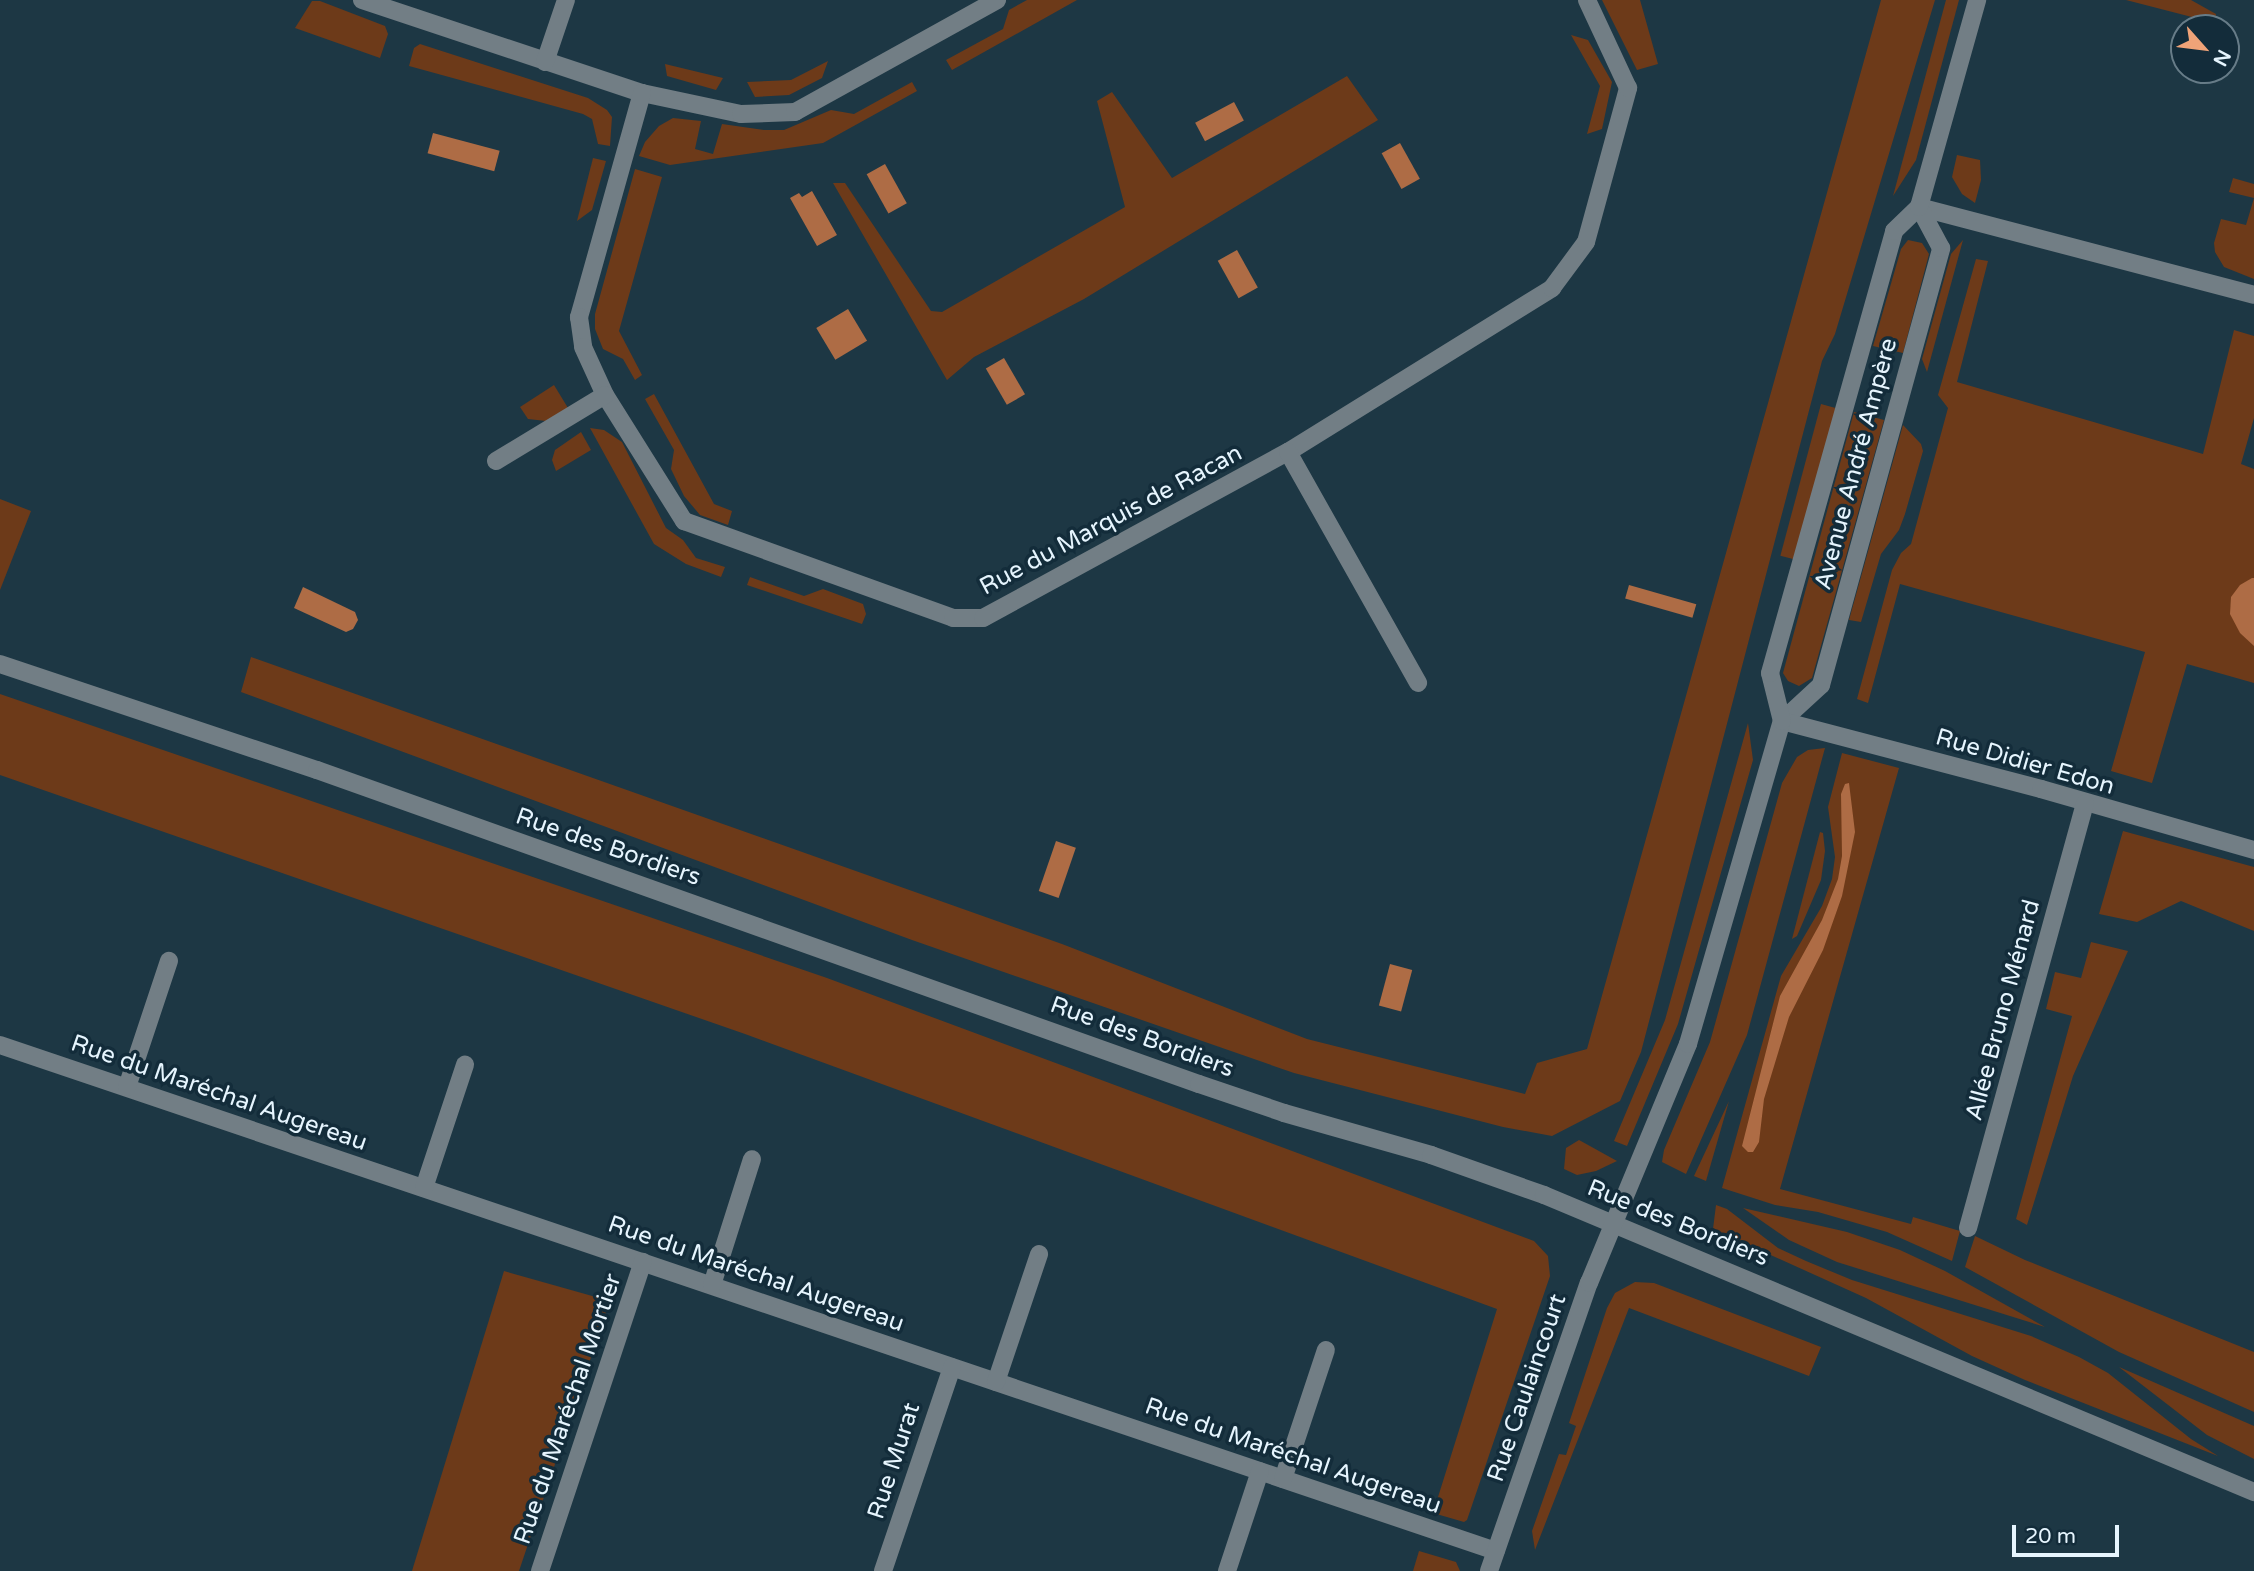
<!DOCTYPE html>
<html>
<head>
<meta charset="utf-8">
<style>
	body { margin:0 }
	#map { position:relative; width:2254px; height:1571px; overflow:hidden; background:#1d3744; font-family:"Varela Round",sans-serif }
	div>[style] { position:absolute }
	.green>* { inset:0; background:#6d3a19; transform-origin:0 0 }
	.water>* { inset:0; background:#ae6c45; transform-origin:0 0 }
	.minor>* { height:18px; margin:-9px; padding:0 9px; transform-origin:9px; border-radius:9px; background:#727e85 }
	span { translate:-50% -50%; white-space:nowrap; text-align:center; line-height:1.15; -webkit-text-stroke:7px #132c3a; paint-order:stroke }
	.street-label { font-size:24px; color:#e6f5fe }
	.north { position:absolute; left:2170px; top:14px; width:70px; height:70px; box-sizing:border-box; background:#132c3a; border:2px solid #677c88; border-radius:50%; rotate:118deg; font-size:19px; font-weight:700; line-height:28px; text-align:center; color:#e6f5fe }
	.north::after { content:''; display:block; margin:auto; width:24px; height:32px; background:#efa378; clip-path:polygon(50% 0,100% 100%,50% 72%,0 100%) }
	.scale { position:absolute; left:2012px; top:1525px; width:107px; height:32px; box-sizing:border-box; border:4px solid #e6f5fe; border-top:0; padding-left:9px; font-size:21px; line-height:24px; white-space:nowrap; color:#e6f5fe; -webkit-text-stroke:5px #132c3a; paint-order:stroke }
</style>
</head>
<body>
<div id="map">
	<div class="green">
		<i style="clip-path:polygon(1027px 0,1077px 0,952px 70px,946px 60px,1003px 29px,1009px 10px)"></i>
		<i style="clip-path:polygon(1602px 0,1640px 0,1658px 64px,1637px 70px)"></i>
		<i style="clip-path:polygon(1881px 0,1935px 0,1835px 334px,1822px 361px,1641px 1052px,1620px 1101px,1552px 1136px,1503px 1127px,1294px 1073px,912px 940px,241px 692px,251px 657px,1062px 944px,1307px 1039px,1525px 1094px,1537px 1063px,1587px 1049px)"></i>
		<i style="clip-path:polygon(1946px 0,1959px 0,1916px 160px,1893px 196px)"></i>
		<i style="clip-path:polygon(2126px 0,2191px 0,2216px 14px,2215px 23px)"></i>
		<i style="clip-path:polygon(312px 1px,320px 1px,385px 26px,388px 34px,380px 58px,295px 28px)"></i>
		<i style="clip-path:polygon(1571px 35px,1588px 40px,1612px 82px,1602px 129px,1587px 134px,1600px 86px)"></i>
		<i style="clip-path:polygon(420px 44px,588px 98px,607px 110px,612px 117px,610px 146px,598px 144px,592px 119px,583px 114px,409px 66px,414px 48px)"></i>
		<i style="clip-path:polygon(828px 61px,822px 78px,789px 95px,755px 97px,747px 82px,791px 80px)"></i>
		<i style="clip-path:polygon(665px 64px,723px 78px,716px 90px,667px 76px)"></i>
		<i style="clip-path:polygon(1347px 76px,1378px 120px,1084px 299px,974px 357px,947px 380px,833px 183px,845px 183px,931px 311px,942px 312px,1125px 207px,1097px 101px,1112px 92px,1172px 178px)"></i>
		<i style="clip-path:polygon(912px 82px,917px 91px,823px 143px,670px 165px,639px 156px,645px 142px,659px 126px,673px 118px,701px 121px,695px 149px,713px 154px,722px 124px,764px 130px,784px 130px,831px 110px,854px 114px)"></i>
		<i style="clip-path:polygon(1957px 155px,1980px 160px,1981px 180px,1975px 203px,1962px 194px,1952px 177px)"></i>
		<i style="clip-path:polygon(593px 158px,606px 161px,592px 210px,577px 221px)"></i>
		<i style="clip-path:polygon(635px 169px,662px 177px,619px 331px,642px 375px,635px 380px,623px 359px,603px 349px,595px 329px,595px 314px)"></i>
		<i style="clip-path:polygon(2233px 178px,2254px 184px,2254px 279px,2224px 267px,2215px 252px,2214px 243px,2221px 219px,2246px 225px,2254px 198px,2229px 192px)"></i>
		<i style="clip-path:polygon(1908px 240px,1922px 243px,1929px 254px,1903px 353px,1873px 346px,1901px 249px)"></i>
		<i style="clip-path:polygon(1963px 240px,1927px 372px,1922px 359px,1951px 254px)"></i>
		<i style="clip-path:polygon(1976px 259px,1988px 261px,1957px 382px,2203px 454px,2234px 330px,2254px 336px,2254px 418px,2241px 464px,2254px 469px,2254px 683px,2187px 664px,2152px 783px,2111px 771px,2145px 652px,1900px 584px,1868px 703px,1857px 699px,1892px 570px,1901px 553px,1911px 544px,1948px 408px,1938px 395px)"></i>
		<i style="clip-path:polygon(554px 385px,568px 408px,546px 421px,528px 419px,520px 407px)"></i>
		<i style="clip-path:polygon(654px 394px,714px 504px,732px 511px,728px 525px,700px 515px,684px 496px,671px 469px,674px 450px,645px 399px)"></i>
		<i style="left:1821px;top:404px;width:16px;height:157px;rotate:15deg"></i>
		<i style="clip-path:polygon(1854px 412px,1884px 420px,1812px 678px,1799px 686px,1788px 681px,1783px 673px)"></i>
		<i style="clip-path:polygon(1903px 425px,1921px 444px,1923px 451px,1905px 514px,1899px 530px,1881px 554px,1861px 622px,1849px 620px)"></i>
		<i style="clip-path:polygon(590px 428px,604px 430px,622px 442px,666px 528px,683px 540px,696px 558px,725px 567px,721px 577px,686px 564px,654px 544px)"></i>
		<i style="clip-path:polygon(581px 432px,591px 450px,556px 471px,552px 460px,555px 450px)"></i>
		<i style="clip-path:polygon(0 499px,31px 511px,0 590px)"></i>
		<i style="clip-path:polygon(750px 577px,804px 596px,823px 589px,863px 604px,866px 614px,862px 624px,747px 585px)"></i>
		<i style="clip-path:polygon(0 694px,827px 978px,1534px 1241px,1548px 1256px,1550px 1276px,1467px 1520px,1464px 1522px,1433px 1513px,1497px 1309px,745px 1034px,0 775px)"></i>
		<i style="clip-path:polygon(1748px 723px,1753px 760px,1678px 1024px,1627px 1146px,1614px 1141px,1665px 1020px)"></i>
		<i style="clip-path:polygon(1825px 748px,1747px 1035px,1686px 1174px,1662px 1162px,1664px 1150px,1710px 1042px,1782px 783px,1797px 757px,1808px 750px)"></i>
		<i style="clip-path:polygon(1842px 753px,1899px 768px,1780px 1189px,1911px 1224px,1913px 1217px,1960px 1231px,1952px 1261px,1887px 1232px,1818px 1212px,1775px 1205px,1722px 1188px,1781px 976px,1822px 906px,1832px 879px,1835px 857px,1828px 807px)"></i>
		<i style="clip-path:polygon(2123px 831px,2254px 867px,2254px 931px,2181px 901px,2137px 922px,2099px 914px)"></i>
		<i style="clip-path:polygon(1820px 832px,1823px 833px,1825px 851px,1821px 880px,1797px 936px,1792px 939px)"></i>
		<i style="clip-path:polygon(2091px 942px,2128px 951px,2073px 1076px,2027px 1225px,2016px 1219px,2072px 1016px,2046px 1009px,2055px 972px,2081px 978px)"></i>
		<i style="clip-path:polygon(1729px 1101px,1706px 1181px,1694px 1176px)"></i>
		<i style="clip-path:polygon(1579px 1140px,1617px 1161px,1596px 1171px,1577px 1175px,1564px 1169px,1566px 1148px)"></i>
		<i style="clip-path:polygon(1716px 1205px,1727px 1209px,1778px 1248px,1806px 1261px,1852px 1280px,2031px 1336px,2079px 1357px,2108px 1373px,2191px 1439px,2218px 1456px,2025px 1380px,1972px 1356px,1866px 1298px,1713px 1229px)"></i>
		<i style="clip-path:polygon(1743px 1208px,1847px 1232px,1900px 1250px,1945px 1271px,2045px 1327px,1837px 1262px,1789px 1240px)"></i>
		<i style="clip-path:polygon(1975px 1236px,2025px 1260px,2254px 1352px,2254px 1412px,2119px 1352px,1965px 1267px)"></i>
		<i style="clip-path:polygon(504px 1271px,610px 1301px,519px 1571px,412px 1571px)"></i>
		<i style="clip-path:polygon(1635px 1282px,1654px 1283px,1821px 1347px,1809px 1376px,1629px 1308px,1535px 1550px,1532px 1531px,1559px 1454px,1566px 1455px,1576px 1426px,1569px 1423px,1607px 1308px,1615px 1293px)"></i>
		<i style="clip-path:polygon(2119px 1367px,2254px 1426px,2254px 1459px,2207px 1435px)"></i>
		<i style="clip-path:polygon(1419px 1551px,1456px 1562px,1460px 1571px,1413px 1571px)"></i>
	</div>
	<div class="water">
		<i style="left:1234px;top:102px;width:21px;height:44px;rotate:62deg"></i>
		<i style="left:433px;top:133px;width:69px;height:21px;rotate:15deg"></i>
		<i style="left:1400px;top:143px;width:41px;height:21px;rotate:61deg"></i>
		<i style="left:885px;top:164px;width:45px;height:21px;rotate:61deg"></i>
		<i style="clip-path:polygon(812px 191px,837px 235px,817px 246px,790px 198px,799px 193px,802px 197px)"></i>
		<i style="left:1237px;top:250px;width:43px;height:22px;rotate:61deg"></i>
		<i style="left:848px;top:309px;width:37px;height:37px;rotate:59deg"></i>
		<i style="left:1004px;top:358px;width:42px;height:21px;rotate:60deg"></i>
		<i style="clip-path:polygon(2252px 578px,2254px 578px,2254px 646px,2240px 633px,2230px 614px,2231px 597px,2240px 585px)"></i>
		<i style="left:1629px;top:585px;width:70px;height:14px;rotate:16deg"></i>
		<i style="clip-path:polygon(303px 587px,355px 612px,358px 620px,353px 629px,346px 632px,294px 608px)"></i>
		<i style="clip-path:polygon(1849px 783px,1855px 832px,1842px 896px,1823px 950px,1789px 1017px,1764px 1099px,1759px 1142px,1753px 1152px,1748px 1152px,1742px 1146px,1780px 996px,1822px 920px,1838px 879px,1842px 856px,1841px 794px,1845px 784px)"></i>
		<i style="left:1056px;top:841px;width:21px;height:53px;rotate:19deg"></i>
		<i style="left:1390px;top:964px;width:23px;height:43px;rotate:15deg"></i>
	</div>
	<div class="minor">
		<i style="left:362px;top:0;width:295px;rotate:18.4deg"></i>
		<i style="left:642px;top:93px;width:101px;rotate:12deg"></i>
		<i style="left:741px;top:114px;width:54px;rotate:-2.1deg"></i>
		<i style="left:795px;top:112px;width:231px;rotate:-29deg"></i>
		<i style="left:545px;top:62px;width:65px;rotate:-71.3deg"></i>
		<i style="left:642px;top:93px;width:233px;rotate:105.7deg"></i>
		<i style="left:579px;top:317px;width:30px;rotate:82deg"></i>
		<i style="left:583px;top:347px;width:53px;rotate:65.4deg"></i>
		<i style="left:605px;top:395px;width:149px;rotate:57.9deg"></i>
		<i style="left:684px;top:521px;width:286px;rotate:19.8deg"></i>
		<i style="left:953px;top:618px;width:30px"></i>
		<i style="left:983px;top:618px;width:347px;rotate:-28.6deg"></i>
		<i style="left:1288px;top:452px;width:311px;rotate:-31.8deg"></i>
		<i style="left:1552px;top:288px;width:57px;rotate:-53.5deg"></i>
		<i style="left:1586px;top:242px;width:160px;rotate:-74.7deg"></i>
		<i style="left:1628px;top:88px;width:97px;rotate:-115deg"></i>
		<i style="left:1919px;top:207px;width:346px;rotate:14.7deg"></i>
		<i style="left:1288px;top:452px;width:265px;rotate:60.6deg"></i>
		<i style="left:496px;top:461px;width:127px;rotate:-31.2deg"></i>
		<i style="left:0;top:664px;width:334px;rotate:18.5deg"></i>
		<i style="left:317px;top:770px;width:936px;rotate:19.6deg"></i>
		<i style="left:1199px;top:1084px;width:90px;rotate:18.8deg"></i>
		<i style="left:1284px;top:1113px;width:153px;rotate:15.9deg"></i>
		<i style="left:1431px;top:1155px;width:120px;rotate:19.5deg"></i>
		<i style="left:1544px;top:1195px;width:770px;rotate:22.7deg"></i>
		<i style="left:1782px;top:721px;width:53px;rotate:-42.7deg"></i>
		<i style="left:1821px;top:685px;width:453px;rotate:-74.6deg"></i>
		<i style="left:1941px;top:248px;width:47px;rotate:-118.2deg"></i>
		<i style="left:1782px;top:721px;width:268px;rotate:14.7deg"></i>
		<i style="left:2041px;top:789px;width:222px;rotate:16deg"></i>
		<i style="left:0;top:1045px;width:1579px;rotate:18.69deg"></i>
		<i style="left:127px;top:1087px;width:133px;rotate:-71.6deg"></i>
		<i style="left:424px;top:1188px;width:130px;rotate:-71.6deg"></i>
		<i style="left:1968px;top:1228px;width:440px;rotate:-74.6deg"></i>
		<i style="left:712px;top:1285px;width:132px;rotate:-72.4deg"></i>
		<i style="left:996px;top:1382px;width:135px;rotate:-71.4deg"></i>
		<i style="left:1283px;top:1479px;width:136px;rotate:-71.6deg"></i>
		<i style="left:540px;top:1571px;width:326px;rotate:-71.6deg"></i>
		<i style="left:883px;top:1571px;width:215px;rotate:-71.3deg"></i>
		<i style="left:1227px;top:1571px;width:105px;rotate:-71.7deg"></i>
		<i style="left:1489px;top:1571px;width:305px;rotate:-70.9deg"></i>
		<i style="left:1589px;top:1283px;width:259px;rotate:-67.5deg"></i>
		<i style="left:1688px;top:1044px;width:336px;rotate:-73.8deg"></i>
		<i style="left:1782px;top:721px;width:49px;rotate:-104deg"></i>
		<i style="left:1770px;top:673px;width:459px;rotate:-74.3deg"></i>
		<i style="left:1894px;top:231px;width:35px;rotate:-44deg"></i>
		<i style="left:1919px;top:207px;width:215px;rotate:-74.3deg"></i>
	</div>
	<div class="street-label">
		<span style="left:1856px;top:464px;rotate:-75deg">Avenue André Ampère</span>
		<span style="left:1111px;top:520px;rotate:-28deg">Rue du Marquis de Racan</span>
		<span style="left:2025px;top:762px;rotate:16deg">Rue Didier Edon</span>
		<span style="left:608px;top:847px;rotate:19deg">Rue des Bordiers</span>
		<span style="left:2003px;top:1010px;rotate:-75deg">Allée Bruno Ménard</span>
		<span style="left:1142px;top:1037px;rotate:20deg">Rue des Bordiers</span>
		<span style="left:219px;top:1093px;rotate:19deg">Rue du Maréchal Augereau</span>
		<span style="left:1678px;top:1223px;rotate:22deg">Rue des Bordiers</span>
		<span style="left:756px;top:1274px;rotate:19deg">Rue du Maréchal Augereau</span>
		<span style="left:1527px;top:1388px;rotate:-71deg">Rue Caulaincourt</span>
		<span style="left:568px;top:1409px;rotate:-71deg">Rue du Maréchal Mortier</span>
		<span style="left:1293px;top:1456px;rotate:19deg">Rue du Maréchal Augereau</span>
		<span style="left:894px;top:1461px;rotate:-72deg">Rue Murat</span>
	</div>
	<div class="north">N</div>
	<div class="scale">20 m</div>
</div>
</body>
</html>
